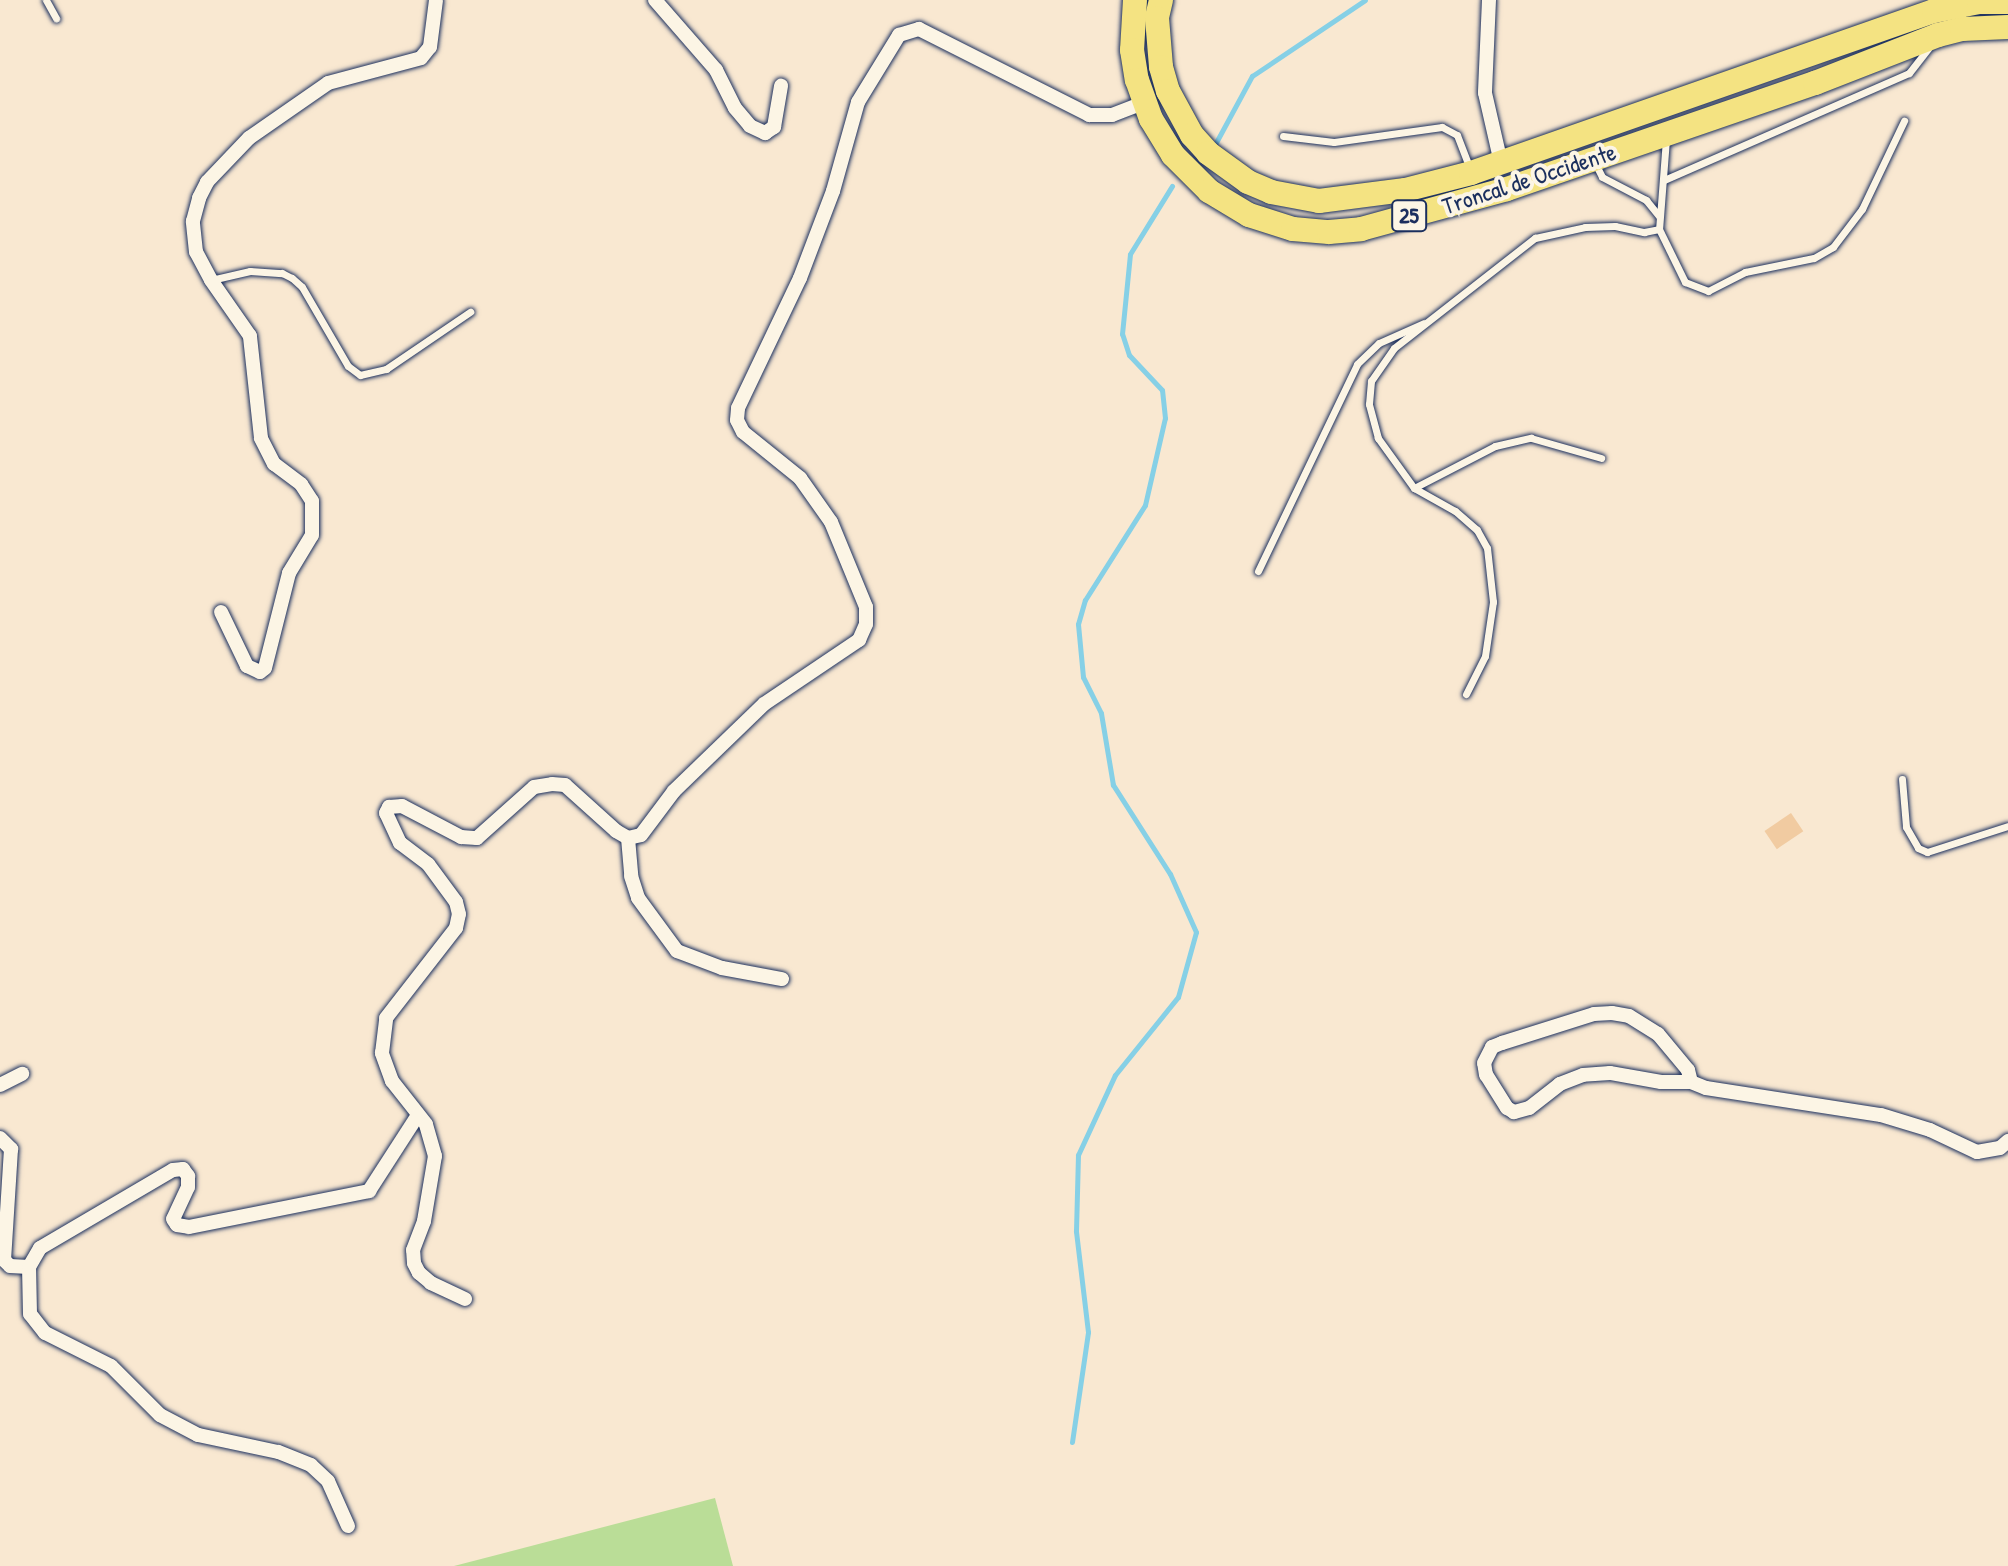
<!DOCTYPE html>
<html>
<head>
<meta charset="utf-8">
<style>
	body { margin:0 }
	#map { position:relative; width:2008px; height:1566px; overflow:hidden; background:#f9e8d1; font-family:"Patrick Hand",sans-serif }
	div>[style] { position:absolute }
	.green>* { inset:0; background:#badd97 }
	.stream>* { height:5px; margin:-2.5px; padding:0 2.5px; transform-origin:2.5px; border-radius:2.5px; background:#86d0e6 }
	.building>* { inset:0; background:#f1cba1; transform-origin:0 0 }
	.roads { filter:drop-shadow(0 0 2px #1b2f5e) drop-shadow(0 0 2px #1b2f5e) }
	.service>* { height:7px; margin:-3.5px; padding:0 3.5px; transform-origin:3.5px; border-radius:3.5px; background:#fcf5e5 }
	.minor>* { height:14px; margin:-7px; padding:0 7px; transform-origin:7px; border-radius:7px; background:#fcf5e5 }
	.trunk>* { height:24px; margin:-12px; padding:0 12px; transform-origin:12px; border-radius:12px; background:#f4e382 }
	span { translate:-50% -50%; white-space:nowrap; text-align:center; line-height:1.15; -webkit-text-stroke:8px #fcf5e5; paint-order:stroke }
	.shield-label span { padding:2px 6px; background:#fcf5e5; border:2px solid; border-radius:6px; -webkit-text-stroke-width:0 }
	.shield-label { font-size:22px; color:#1b2f5e; font-weight:700 }
	.street-label { font-size:24px; color:#1b2f5e }
</style>
</head>
<body>
<div id="map">
	<div class="green">
		<i style="clip-path:polygon(715px 1498px,733px 1566px,454px 1566px)"></i>
	</div>
	<div class="stream">
		<i style="left:1213px;top:148px;width:82px;rotate:-61.6deg"></i>
		<i style="left:1252px;top:76px;width:136px;rotate:-33.9deg"></i>
		<i style="left:1072px;top:1442px;width:111px;rotate:-81.7deg"></i>
		<i style="left:1088px;top:1332px;width:102px;rotate:-96.8deg"></i>
		<i style="left:1076px;top:1231px;width:76px;rotate:-88.5deg"></i>
		<i style="left:1078px;top:1155px;width:88px;rotate:-65.2deg"></i>
		<i style="left:1115px;top:1075px;width:100px;rotate:-51.1deg"></i>
		<i style="left:1178px;top:997px;width:67px;rotate:-74.5deg"></i>
		<i style="left:1196px;top:932px;width:64px;rotate:-114.1deg"></i>
		<i style="left:1170px;top:874px;width:106px;rotate:-122.6deg"></i>
		<i style="left:1113px;top:785px;width:73px;rotate:-99.5deg"></i>
		<i style="left:1101px;top:713px;width:40px;rotate:-116.6deg"></i>
		<i style="left:1083px;top:677px;width:53px;rotate:-95.4deg"></i>
		<i style="left:1078px;top:624px;width:25px;rotate:-74deg"></i>
		<i style="left:1085px;top:600px;width:112px;rotate:-57.7deg"></i>
		<i style="left:1145px;top:505px;width:89px;rotate:-77.1deg"></i>
		<i style="left:1165px;top:418px;width:28px;rotate:-96deg"></i>
		<i style="left:1162px;top:390px;width:48px;rotate:-133.3deg"></i>
		<i style="left:1129px;top:355px;width:22px;rotate:-108deg"></i>
		<i style="left:1122px;top:334px;width:80px;rotate:-84.3deg"></i>
		<i style="left:1130px;top:254px;width:80px;rotate:-58.3deg"></i>
	</div>
	<div class="building">
		<i style="left:1791px;top:813px;width:22px;height:32px;rotate:56deg"></i>
	</div>
	<div class="roads">
		<div class="service">
			<i style="left:46px;top:0;width:21px;rotate:61deg"></i>
			<i style="left:1283px;top:136px;width:51px;rotate:6.7deg"></i>
			<i style="left:1334px;top:142px;width:109px;rotate:-7.9deg"></i>
			<i style="left:1442px;top:127px;width:17px;rotate:28deg"></i>
			<i style="left:1457px;top:135px;width:34px;rotate:69deg"></i>
			<i style="left:1666px;top:139px;width:90px;rotate:94.4deg"></i>
			<i style="left:1659px;top:229px;width:59px;rotate:63.9deg"></i>
			<i style="left:1685px;top:282px;width:25px;rotate:21deg"></i>
			<i style="left:1708px;top:291px;width:42px;rotate:-27.2deg"></i>
			<i style="left:1745px;top:272px;width:70px;rotate:-11.5deg"></i>
			<i style="left:1814px;top:258px;width:22px;rotate:-30deg"></i>
			<i style="left:1833px;top:247px;width:48px;rotate:-52.7deg"></i>
			<i style="left:1862px;top:209px;width:98px;rotate:-64.5deg"></i>
			<i style="left:1596px;top:165px;width:13px;rotate:63deg"></i>
			<i style="left:1602px;top:177px;width:50px;rotate:27.6deg"></i>
			<i style="left:1646px;top:200px;width:21px;rotate:51deg"></i>
			<i style="left:1664px;top:180px;width:267px;rotate:-23.6deg"></i>
			<i style="left:1909px;top:73px;width:31px;rotate:-52deg"></i>
			<i style="left:211px;top:280px;width:40px;rotate:-13deg"></i>
			<i style="left:250px;top:271px;width:32px;rotate:4deg"></i>
			<i style="left:282px;top:273px;width:11px;rotate:27deg"></i>
			<i style="left:292px;top:278px;width:13px;rotate:42deg"></i>
			<i style="left:302px;top:287px;width:91px;rotate:59.8deg"></i>
			<i style="left:348px;top:366px;width:15px;rotate:37deg"></i>
			<i style="left:360px;top:375px;width:27px;rotate:-13deg"></i>
			<i style="left:386px;top:369px;width:102px;rotate:-34.2deg"></i>
			<i style="left:1414px;top:488px;width:91px;rotate:-27.4deg"></i>
			<i style="left:1495px;top:446px;width:37px;rotate:-13deg"></i>
			<i style="left:1531px;top:438px;width:73px;rotate:15.9deg"></i>
			<i style="left:1258px;top:571px;width:229px;rotate:-64.4deg"></i>
			<i style="left:1357px;top:364px;width:30px;rotate:-44deg"></i>
			<i style="left:1379px;top:343px;width:49px;rotate:-24deg"></i>
			<i style="left:1466px;top:694px;width:42px;rotate:-63.4deg"></i>
			<i style="left:1485px;top:656px;width:55px;rotate:-81.6deg"></i>
			<i style="left:1493px;top:602px;width:54px;rotate:-96.3deg"></i>
			<i style="left:1487px;top:548px;width:21px;rotate:-119deg"></i>
			<i style="left:1477px;top:530px;width:29px;rotate:-139deg"></i>
			<i style="left:1455px;top:511px;width:47px;rotate:-150.7deg"></i>
			<i style="left:1414px;top:488px;width:62px;rotate:-125.8deg"></i>
			<i style="left:1378px;top:438px;width:35px;rotate:-105deg"></i>
			<i style="left:1369px;top:404px;width:23px;rotate:-85deg"></i>
			<i style="left:1371px;top:381px;width:40px;rotate:-55.1deg"></i>
			<i style="left:1394px;top:348px;width:179px;rotate:-38deg"></i>
			<i style="left:1535px;top:238px;width:51px;rotate:-12.4deg"></i>
			<i style="left:1585px;top:227px;width:30px;rotate:-2deg"></i>
			<i style="left:1615px;top:226px;width:30px;rotate:12deg"></i>
			<i style="left:1644px;top:232px;width:15px;rotate:-11deg"></i>
			<i style="left:1902px;top:779px;width:48px;rotate:85.2deg"></i>
			<i style="left:1906px;top:827px;width:24px;rotate:60deg"></i>
			<i style="left:1918px;top:848px;width:10px;rotate:24deg"></i>
			<i style="left:1927px;top:852px;width:85px;rotate:-17.8deg"></i>
		</div>
		<div class="minor">
			<i style="left:655px;top:0;width:93px;rotate:48.9deg"></i>
			<i style="left:716px;top:70px;width:42px;rotate:63.4deg"></i>
			<i style="left:735px;top:108px;width:23px;rotate:50deg"></i>
			<i style="left:750px;top:126px;width:17px;rotate:25deg"></i>
			<i style="left:765px;top:133px;width:11px;rotate:-34deg"></i>
			<i style="left:774px;top:127px;width:42px;rotate:-80.3deg"></i>
			<i style="left:1489px;top:0;width:93px;rotate:92.5deg"></i>
			<i style="left:1485px;top:93px;width:72px;rotate:77.1deg"></i>
			<i style="left:221px;top:612px;width:60px;rotate:64.3deg"></i>
			<i style="left:247px;top:666px;width:14px;rotate:25deg"></i>
			<i style="left:260px;top:672px;width:6px;rotate:-39deg"></i>
			<i style="left:265px;top:668px;width:98px;rotate:-75.8deg"></i>
			<i style="left:289px;top:573px;width:44px;rotate:-58.8deg"></i>
			<i style="left:312px;top:535px;width:34px;rotate:-90deg"></i>
			<i style="left:312px;top:501px;width:20px;rotate:-123deg"></i>
			<i style="left:301px;top:484px;width:34px;rotate:-143deg"></i>
			<i style="left:274px;top:464px;width:29px;rotate:-117deg"></i>
			<i style="left:261px;top:438px;width:103px;rotate:-96.2deg"></i>
			<i style="left:250px;top:336px;width:68px;rotate:-124.9deg"></i>
			<i style="left:211px;top:280px;width:32px;rotate:-118deg"></i>
			<i style="left:196px;top:252px;width:31px;rotate:-96deg"></i>
			<i style="left:193px;top:221px;width:24px;rotate:-75deg"></i>
			<i style="left:199px;top:198px;width:18px;rotate:-63deg"></i>
			<i style="left:207px;top:182px;width:61px;rotate:-46.3deg"></i>
			<i style="left:249px;top:138px;width:96px;rotate:-34.8deg"></i>
			<i style="left:328px;top:83px;width:96px;rotate:-15deg"></i>
			<i style="left:421px;top:58px;width:14px;rotate:-51deg"></i>
			<i style="left:430px;top:47px;width:47px;rotate:-82.7deg"></i>
			<i style="left:628px;top:838px;width:38px;rotate:85deg"></i>
			<i style="left:631px;top:876px;width:23px;rotate:72deg"></i>
			<i style="left:638px;top:898px;width:66px;rotate:53.7deg"></i>
			<i style="left:677px;top:951px;width:48px;rotate:20.7deg"></i>
			<i style="left:722px;top:968px;width:61px;rotate:10.4deg"></i>
			<i style="left:1691px;top:1082px;width:30px;rotate:180deg"></i>
			<i style="left:1661px;top:1082px;width:52px;rotate:-170deg"></i>
			<i style="left:1610px;top:1073px;width:27px;rotate:176deg"></i>
			<i style="left:1583px;top:1075px;width:25px;rotate:159deg"></i>
			<i style="left:1560px;top:1084px;width:39px;rotate:142deg"></i>
			<i style="left:1529px;top:1108px;width:16px;rotate:165deg"></i>
			<i style="left:1514px;top:1112px;width:8px;rotate:-150deg"></i>
			<i style="left:1507px;top:1108px;width:39px;rotate:-122deg"></i>
			<i style="left:1486px;top:1075px;width:12px;rotate:-99deg"></i>
			<i style="left:1484px;top:1063px;width:18px;rotate:-63deg"></i>
			<i style="left:1492px;top:1047px;width:11px;rotate:-22deg"></i>
			<i style="left:1502px;top:1043px;width:96px;rotate:-17.5deg"></i>
			<i style="left:1594px;top:1014px;width:18px;rotate:-3deg"></i>
			<i style="left:1612px;top:1013px;width:17px;rotate:10deg"></i>
			<i style="left:1629px;top:1016px;width:34px;rotate:32deg"></i>
			<i style="left:1658px;top:1034px;width:47px;rotate:50.2deg"></i>
			<i style="left:1688px;top:1070px;width:12px;rotate:76deg"></i>
			<i style="left:1691px;top:1082px;width:16px;rotate:22deg"></i>
			<i style="left:1706px;top:1088px;width:177px;rotate:8.8deg"></i>
			<i style="left:1881px;top:1115px;width:51px;rotate:17deg"></i>
			<i style="left:1930px;top:1130px;width:52px;rotate:25.1deg"></i>
			<i style="left:1977px;top:1152px;width:23px;rotate:-10deg"></i>
			<i style="left:2000px;top:1148px;width:11px;rotate:-41deg"></i>
			<i style="left:0;top:1085px;width:25px;rotate:-27deg"></i>
			<i style="left:0;top:1138px;width:16px;rotate:45deg"></i>
			<i style="left:11px;top:1149px;width:111px;rotate:93.6deg"></i>
			<i style="left:4px;top:1260px;width:8px;rotate:45deg"></i>
			<i style="left:10px;top:1266px;width:19px;rotate:3deg"></i>
			<i style="left:465px;top:1299px;width:38px;rotate:-155deg"></i>
			<i style="left:431px;top:1283px;width:16px;rotate:-140deg"></i>
			<i style="left:419px;top:1273px;width:11px;rotate:-117deg"></i>
			<i style="left:414px;top:1263px;width:13px;rotate:-94deg"></i>
			<i style="left:413px;top:1250px;width:31px;rotate:-69deg"></i>
			<i style="left:424px;top:1221px;width:66px;rotate:-80.4deg"></i>
			<i style="left:435px;top:1156px;width:33px;rotate:-106deg"></i>
			<i style="left:426px;top:1124px;width:55px;rotate:-128.3deg"></i>
			<i style="left:392px;top:1081px;width:30px;rotate:-110deg"></i>
			<i style="left:382px;top:1053px;width:35px;rotate:-83deg"></i>
			<i style="left:386px;top:1018px;width:114px;rotate:-52.1deg"></i>
			<i style="left:456px;top:928px;width:14px;rotate:-78deg"></i>
			<i style="left:459px;top:914px;width:12px;rotate:-104deg"></i>
			<i style="left:456px;top:902px;width:47px;rotate:-126.4deg"></i>
			<i style="left:428px;top:864px;width:35px;rotate:-143deg"></i>
			<i style="left:400px;top:843px;width:33px;rotate:-115deg"></i>
			<i style="left:386px;top:813px;width:7px;rotate:-63deg"></i>
			<i style="left:389px;top:807px;width:13px;rotate:-4deg"></i>
			<i style="left:402px;top:806px;width:67px;rotate:27.7deg"></i>
			<i style="left:461px;top:837px;width:16px;rotate:4deg"></i>
			<i style="left:477px;top:838px;width:76px;rotate:-41.8deg"></i>
			<i style="left:534px;top:787px;width:18px;rotate:-9deg"></i>
			<i style="left:552px;top:784px;width:13px;rotate:4deg"></i>
			<i style="left:565px;top:785px;width:69px;rotate:42deg"></i>
			<i style="left:616px;top:831px;width:14px;rotate:30deg"></i>
			<i style="left:628px;top:838px;width:13px;rotate:-13deg"></i>
			<i style="left:641px;top:835px;width:55px;rotate:-53.1deg"></i>
			<i style="left:674px;top:791px;width:125px;rotate:-44deg"></i>
			<i style="left:764px;top:704px;width:115px;rotate:-34deg"></i>
			<i style="left:859px;top:640px;width:17px;rotate:-66deg"></i>
			<i style="left:866px;top:624px;width:17px;rotate:-90deg"></i>
			<i style="left:866px;top:607px;width:92px;rotate:-112.4deg"></i>
			<i style="left:831px;top:522px;width:54px;rotate:-125.2deg"></i>
			<i style="left:800px;top:478px;width:73px;rotate:-141.1deg"></i>
			<i style="left:743px;top:432px;width:13px;rotate:-117deg"></i>
			<i style="left:737px;top:420px;width:12px;rotate:-85deg"></i>
			<i style="left:738px;top:408px;width:144px;rotate:-64.5deg"></i>
			<i style="left:800px;top:278px;width:93px;rotate:-69.2deg"></i>
			<i style="left:833px;top:191px;width:92px;rotate:-74.3deg"></i>
			<i style="left:858px;top:102px;width:79px;rotate:-58.5deg"></i>
			<i style="left:899px;top:35px;width:21px;rotate:-17deg"></i>
			<i style="left:919px;top:29px;width:191px;rotate:26.8deg"></i>
			<i style="left:1089px;top:115px;width:23px"></i>
			<i style="left:1112px;top:115px;width:34px;rotate:-21deg"></i>
			<i style="left:348px;top:1526px;width:49px;rotate:-114deg"></i>
			<i style="left:328px;top:1481px;width:23px;rotate:-137deg"></i>
			<i style="left:311px;top:1465px;width:35px;rotate:-158deg"></i>
			<i style="left:278px;top:1452px;width:82px;rotate:-168deg"></i>
			<i style="left:198px;top:1435px;width:43px;rotate:-152.2deg"></i>
			<i style="left:160px;top:1415px;width:69px;rotate:-135deg"></i>
			<i style="left:111px;top:1366px;width:74px;rotate:-153.4deg"></i>
			<i style="left:45px;top:1333px;width:24px;rotate:-128deg"></i>
			<i style="left:30px;top:1314px;width:47px;rotate:-91.2deg"></i>
			<i style="left:29px;top:1267px;width:22px;rotate:-60deg"></i>
			<i style="left:40px;top:1248px;width:154px;rotate:-30.4deg"></i>
			<i style="left:173px;top:1170px;width:10px;rotate:-6deg"></i>
			<i style="left:183px;top:1169px;width:9px;rotate:54deg"></i>
			<i style="left:188px;top:1176px;width:11px;rotate:90deg"></i>
			<i style="left:188px;top:1187px;width:35px;rotate:115deg"></i>
			<i style="left:173px;top:1219px;width:7px;rotate:56deg"></i>
			<i style="left:177px;top:1225px;width:12px;rotate:9deg"></i>
			<i style="left:189px;top:1227px;width:184px;rotate:-11.3deg"></i>
			<i style="left:369px;top:1191px;width:90px;rotate:-57.2deg"></i>
		</div>
		<div class="trunk">
			<i style="left:1135px;top:0;width:50px;rotate:93.4deg"></i>
			<i style="left:1132px;top:50px;width:30px;rotate:81deg"></i>
			<i style="left:1137px;top:80px;width:41px;rotate:70.3deg"></i>
			<i style="left:1151px;top:119px;width:42px;rotate:58.6deg"></i>
			<i style="left:1173px;top:155px;width:51px;rotate:45deg"></i>
			<i style="left:1209px;top:191px;width:47px;rotate:31deg"></i>
			<i style="left:1249px;top:215px;width:46px;rotate:17.7deg"></i>
			<i style="left:1293px;top:229px;width:36px;rotate:5deg"></i>
			<i style="left:1329px;top:232px;width:32px;rotate:-5deg"></i>
			<i style="left:1361px;top:229px;width:151px;rotate:-15.3deg"></i>
			<i style="left:1507px;top:189px;width:326px;rotate:-19deg"></i>
			<i style="left:1815px;top:83px;width:132px;rotate:-21.3deg"></i>
			<i style="left:1938px;top:35px;width:25px;rotate:-14deg"></i>
			<i style="left:1962px;top:29px;width:46px;rotate:-2.5deg"></i>
			<i style="left:1161px;top:0;width:18px;rotate:103deg"></i>
			<i style="left:1157px;top:18px;width:49px;rotate:85.3deg"></i>
			<i style="left:1161px;top:67px;width:25px;rotate:74deg"></i>
			<i style="left:1168px;top:91px;width:50px;rotate:61.4deg"></i>
			<i style="left:1192px;top:135px;width:24px;rotate:48deg"></i>
			<i style="left:1208px;top:153px;width:49px;rotate:35.9deg"></i>
			<i style="left:1248px;top:182px;width:25px;rotate:23deg"></i>
			<i style="left:1271px;top:192px;width:49px;rotate:10.6deg"></i>
			<i style="left:1319px;top:201px;width:87px;rotate:-7.3deg"></i>
			<i style="left:1405px;top:190px;width:68px;rotate:-14.4deg"></i>
			<i style="left:1471px;top:173px;width:491px;rotate:-19.3deg"></i>
			<i style="left:1934px;top:11px;width:46px;rotate:-11.3deg"></i>
			<i style="left:1979px;top:2px;width:29px"></i>
		</div>
	</div>
	<div class="shield-label">
		<span style="left:1409px;top:216px">25</span>
	</div>
	<div class="street-label">
		<span style="left:1529px;top:179px;rotate:-18deg">Troncal de Occidente</span>
	</div>
</div>
</body>
</html>
